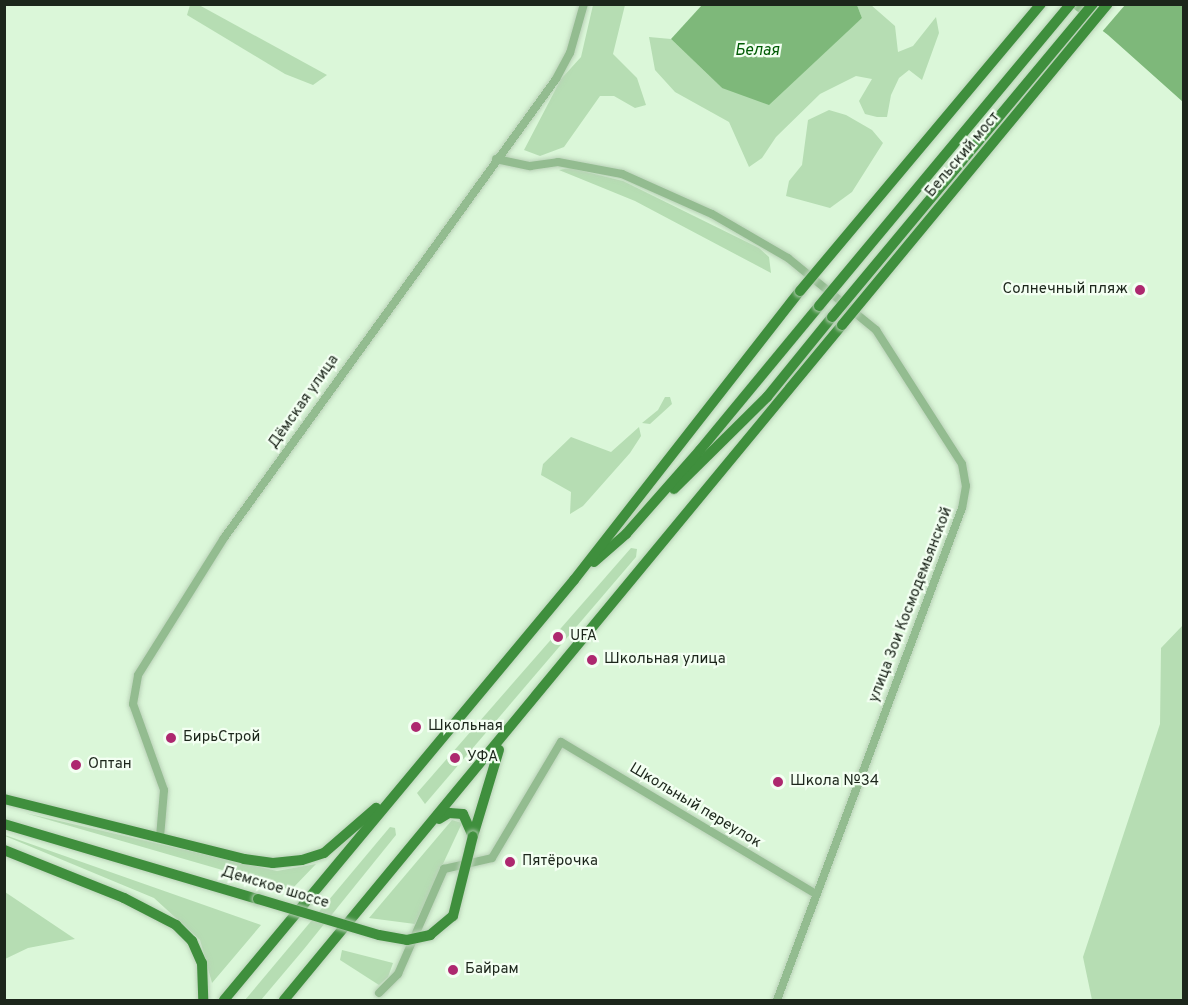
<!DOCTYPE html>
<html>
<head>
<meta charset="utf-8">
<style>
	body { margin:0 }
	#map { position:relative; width:1188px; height:1005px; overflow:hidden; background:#dbf7d9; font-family:Overpass,sans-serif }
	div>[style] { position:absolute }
	.green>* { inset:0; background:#b6ddb3 }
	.water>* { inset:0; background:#7eb87a }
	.pier>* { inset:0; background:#dbf7d9 }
	.roads { filter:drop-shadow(0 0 2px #b9d1b7) drop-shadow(0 0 2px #b9d1b7) }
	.minor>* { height:8px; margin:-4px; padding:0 4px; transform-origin:4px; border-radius:4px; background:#93bc90 }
	.major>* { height:10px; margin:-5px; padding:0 5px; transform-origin:5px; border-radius:5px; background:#3f8f3d }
	.bridges { filter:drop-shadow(0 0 2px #b9d1b7) drop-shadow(0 0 2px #b9d1b7) }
	.major-bridge>* { height:10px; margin:-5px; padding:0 5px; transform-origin:5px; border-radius:5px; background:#3f8f3d }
	.dots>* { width:16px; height:16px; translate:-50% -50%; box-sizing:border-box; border:3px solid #f3fff2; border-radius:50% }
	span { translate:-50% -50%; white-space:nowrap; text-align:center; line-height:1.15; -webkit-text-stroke:4.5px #f3fff2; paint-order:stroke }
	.street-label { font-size:15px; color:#1c261b }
	.poi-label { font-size:15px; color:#1c261b }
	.right { translate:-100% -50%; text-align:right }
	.left { translate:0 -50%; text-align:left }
	.water-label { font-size:16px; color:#005b04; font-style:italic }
	.frame { position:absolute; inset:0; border:6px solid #1c261b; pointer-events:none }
</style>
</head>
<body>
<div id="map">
	<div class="green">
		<i style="clip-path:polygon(190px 5px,199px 5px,327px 75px,313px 85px,285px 74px,187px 15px)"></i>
		<i style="clip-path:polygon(593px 5px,625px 5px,613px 54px,637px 78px,646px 105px,635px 108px,614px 96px,600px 96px,564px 147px,540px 156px,524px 150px,561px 79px,581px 57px)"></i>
		<i style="clip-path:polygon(857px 5px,871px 5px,895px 26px,898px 52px,913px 46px,936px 17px,939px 33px,922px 80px,909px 70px,899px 78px,891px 95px,887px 117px,877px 117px,865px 114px,859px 101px,872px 79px,856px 76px,820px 94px,776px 137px,762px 158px,749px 167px,729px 122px,675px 92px,655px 70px,649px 37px,671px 39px,722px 88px,819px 55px,862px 18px)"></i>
		<i style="clip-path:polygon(829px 110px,846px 115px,872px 130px,883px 143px,852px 192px,830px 208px,786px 196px,789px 181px,802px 165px,808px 120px)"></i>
		<i style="clip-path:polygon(570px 168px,623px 181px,759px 248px,769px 257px,771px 273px,635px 201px,559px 170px)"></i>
		<i style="clip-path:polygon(665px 397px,670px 397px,672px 404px,650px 424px,642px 423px,658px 410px)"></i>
		<i style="clip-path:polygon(639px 427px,641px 436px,630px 453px,583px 506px,570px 514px,571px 492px,541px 475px,543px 464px,571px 437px,611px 452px)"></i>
		<i style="clip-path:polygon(631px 548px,637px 549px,636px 557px,425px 804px,417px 793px)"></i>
		<i style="clip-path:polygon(1183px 625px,1183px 1000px,1092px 1000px,1083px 957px,1160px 724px,1161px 648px)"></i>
		<i style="clip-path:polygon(25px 813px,277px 871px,316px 864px,291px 890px)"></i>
		<i style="clip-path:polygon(452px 820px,462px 823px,415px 924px,369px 918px)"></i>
		<i style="clip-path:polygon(390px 827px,395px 828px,396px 835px,304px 949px,261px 1000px,245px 1000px)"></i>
		<i style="clip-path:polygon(5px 836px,5px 835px,261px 925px,212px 983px,200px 940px,154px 898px)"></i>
		<i style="clip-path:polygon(4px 892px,5px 892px,75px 939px,28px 948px,5px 959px)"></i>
		<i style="clip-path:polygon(342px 950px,393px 963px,388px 977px,379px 985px,340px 960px)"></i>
	</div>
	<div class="water">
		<i style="clip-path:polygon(702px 5px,857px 5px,862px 18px,769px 105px,722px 88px,671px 39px)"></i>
		<i style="clip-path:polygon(1069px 5px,1183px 5px,1183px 102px,1108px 35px)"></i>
	</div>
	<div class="pier">
		<i style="clip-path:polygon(1086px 5px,1125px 5px,1101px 33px,1077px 15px)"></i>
	</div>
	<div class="roads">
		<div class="minor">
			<i style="left:496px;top:159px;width:35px;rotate:12deg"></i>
			<i style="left:530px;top:166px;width:28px;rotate:-8deg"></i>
			<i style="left:558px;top:162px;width:65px;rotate:10.6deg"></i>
			<i style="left:622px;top:174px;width:98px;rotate:24deg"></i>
			<i style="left:712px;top:214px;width:88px;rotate:30.1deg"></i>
			<i style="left:788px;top:258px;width:114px;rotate:39.3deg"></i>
			<i style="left:876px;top:330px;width:159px;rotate:57.3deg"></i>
			<i style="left:962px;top:464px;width:22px;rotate:80deg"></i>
			<i style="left:966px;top:486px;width:22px;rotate:100deg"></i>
			<i style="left:962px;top:508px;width:526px;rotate:110.61deg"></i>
			<i style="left:160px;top:837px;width:47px;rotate:-85.1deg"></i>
			<i style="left:164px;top:790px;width:91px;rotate:-109.8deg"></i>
			<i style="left:133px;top:704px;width:29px;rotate:-80deg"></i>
			<i style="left:138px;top:675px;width:162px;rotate:-57.9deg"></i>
			<i style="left:224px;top:538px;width:566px;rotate:-54.12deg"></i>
			<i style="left:556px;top:79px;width:30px;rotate:-62deg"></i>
			<i style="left:570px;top:53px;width:51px;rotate:-74.1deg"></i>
			<i style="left:379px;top:993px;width:27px;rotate:-45deg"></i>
			<i style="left:398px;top:974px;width:115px;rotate:-66.3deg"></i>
			<i style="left:444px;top:869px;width:49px;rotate:-12.9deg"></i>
			<i style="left:492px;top:858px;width:135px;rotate:-59.3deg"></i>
			<i style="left:561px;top:742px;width:297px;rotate:30.8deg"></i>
		</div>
		<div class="major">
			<i style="left:674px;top:489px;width:131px;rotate:-44.7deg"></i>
			<i style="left:767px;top:397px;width:103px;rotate:-50.9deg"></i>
			<i style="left:594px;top:562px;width:43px;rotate:-41.2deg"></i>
			<i style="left:626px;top:534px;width:112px;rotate:-48.6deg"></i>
			<i style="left:700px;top:450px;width:187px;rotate:-50.4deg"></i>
			<i style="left:4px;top:799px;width:247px;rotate:14deg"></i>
			<i style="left:244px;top:859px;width:29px;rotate:8deg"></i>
			<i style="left:273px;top:863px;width:29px;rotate:-6deg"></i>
			<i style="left:302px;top:860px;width:23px;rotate:-18deg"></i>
			<i style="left:324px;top:853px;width:69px;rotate:-40.9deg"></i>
			<i style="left:439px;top:819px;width:12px;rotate:-31deg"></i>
			<i style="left:449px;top:813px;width:14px;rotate:4deg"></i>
			<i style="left:463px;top:814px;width:24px;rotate:66deg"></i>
			<i style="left:4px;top:824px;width:265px;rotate:16.5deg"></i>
			<i style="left:473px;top:836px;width:90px;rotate:-73.2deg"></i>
			<i style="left:4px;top:850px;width:129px;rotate:21.8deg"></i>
			<i style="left:124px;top:898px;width:59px;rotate:27.4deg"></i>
			<i style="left:176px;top:925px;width:23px;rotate:45deg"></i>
			<i style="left:192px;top:941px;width:24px;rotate:66deg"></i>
			<i style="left:202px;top:963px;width:37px;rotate:88deg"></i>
			<i style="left:224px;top:1000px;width:547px;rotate:-50.19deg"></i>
			<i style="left:574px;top:580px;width:367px;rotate:-52deg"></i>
			<i style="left:284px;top:1000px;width:876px;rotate:-50.42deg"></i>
		</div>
	</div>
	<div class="bridges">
		<div class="major-bridge">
			<i style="left:800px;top:291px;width:375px;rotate:-50deg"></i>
			<i style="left:819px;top:306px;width:393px;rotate:-50.2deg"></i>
			<i style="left:832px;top:317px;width:408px;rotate:-50.2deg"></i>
			<i style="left:842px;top:325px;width:417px;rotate:-50.4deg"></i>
			<i style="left:258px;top:899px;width:126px;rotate:16.6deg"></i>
			<i style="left:379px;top:935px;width:28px;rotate:10deg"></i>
			<i style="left:407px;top:940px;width:24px;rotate:-12deg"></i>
			<i style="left:430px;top:935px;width:30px;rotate:-40deg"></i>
			<i style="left:453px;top:916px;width:82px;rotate:-76deg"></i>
		</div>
	</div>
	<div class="dots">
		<i style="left:1140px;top:290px;background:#ad286f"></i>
		<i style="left:558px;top:637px;background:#ad286f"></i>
		<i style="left:592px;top:660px;background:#ad286f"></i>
		<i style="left:416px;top:727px;background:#ad286f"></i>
		<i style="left:171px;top:738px;background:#ad286f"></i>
		<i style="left:455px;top:758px;background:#ad286f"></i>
		<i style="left:76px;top:765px;background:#ad286f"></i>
		<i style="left:778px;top:782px;background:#ad286f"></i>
		<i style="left:510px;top:862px;background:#ad286f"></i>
		<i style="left:453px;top:970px;background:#ad286f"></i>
	</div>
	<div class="street-label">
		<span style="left:963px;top:155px;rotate:-50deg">Бельский мост</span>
		<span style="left:304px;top:402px;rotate:-55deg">Дёмская улица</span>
		<span style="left:911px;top:605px;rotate:-69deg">улица Зои Космодемьянской</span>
		<span style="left:695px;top:806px;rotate:31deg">Школьный переулок</span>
		<span style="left:275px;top:888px;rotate:17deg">Демское шоссе</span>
	</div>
	<div class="poi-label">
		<span class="right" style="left:1128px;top:290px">Солнечный пляж</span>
		<span class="left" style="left:570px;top:637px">UFA</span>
		<span class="left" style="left:604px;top:660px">Школьная улица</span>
		<span class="left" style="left:428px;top:727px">Школьная</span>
		<span class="left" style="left:183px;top:738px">БирьСтрой</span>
		<span class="left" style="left:467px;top:758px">УФА</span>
		<span class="left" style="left:88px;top:765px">Оптан</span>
		<span class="left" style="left:790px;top:782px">Школа №34</span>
		<span class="left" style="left:522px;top:862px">Пятёрочка</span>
		<span class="left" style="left:465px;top:970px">Байрам</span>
	</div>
	<div class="water-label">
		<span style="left:757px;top:51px">Белая</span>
	</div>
	<div class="frame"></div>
</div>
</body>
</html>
